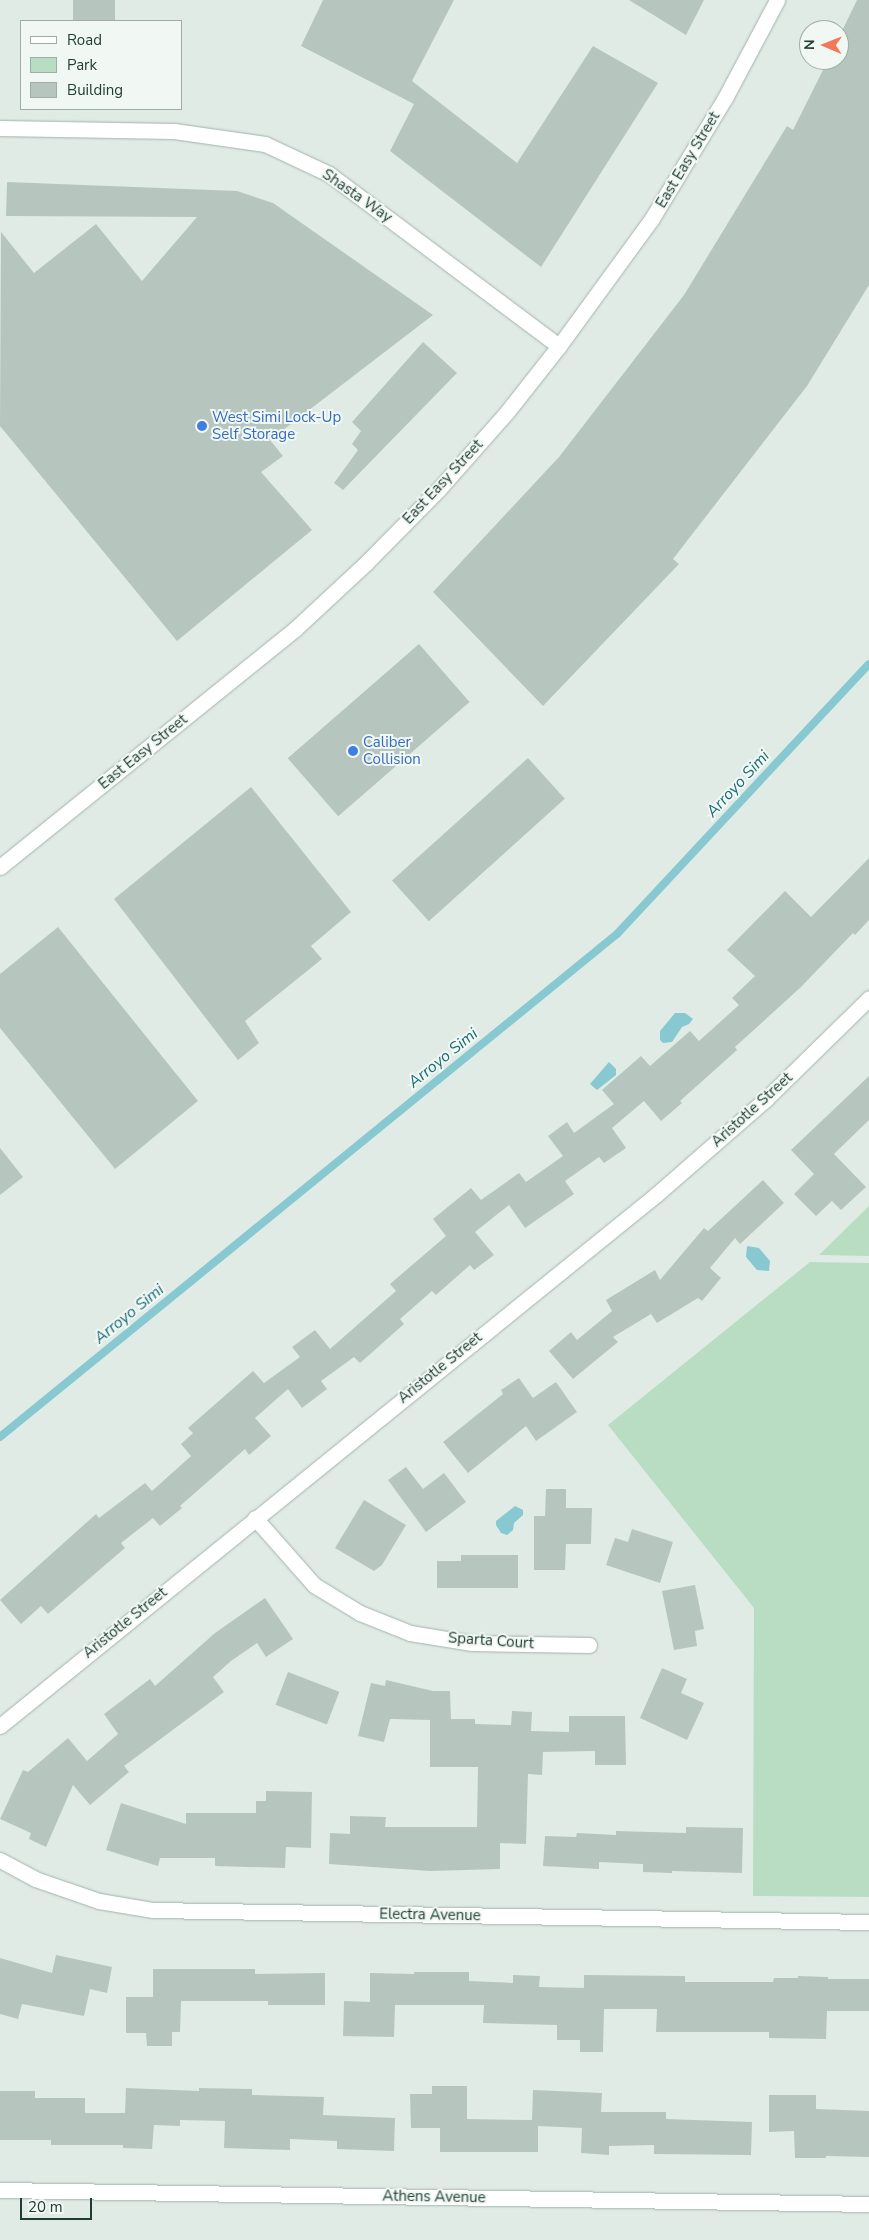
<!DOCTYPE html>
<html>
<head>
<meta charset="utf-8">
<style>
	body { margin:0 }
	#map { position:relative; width:869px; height:2240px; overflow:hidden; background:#e0ebe6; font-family:"Nunito Sans",sans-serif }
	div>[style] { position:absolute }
	.green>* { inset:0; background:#b9ddc2 }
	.water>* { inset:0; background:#88c8d1 }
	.stream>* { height:8px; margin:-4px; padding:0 4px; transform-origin:4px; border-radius:4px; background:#88c8d1 }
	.building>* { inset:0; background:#b6c6bf; transform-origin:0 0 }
	.roads { filter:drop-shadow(0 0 1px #a3b3ad) drop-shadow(0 0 1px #a3b3ad) }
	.street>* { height:15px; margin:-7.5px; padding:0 7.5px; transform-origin:7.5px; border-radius:7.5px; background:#fff }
	.secondary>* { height:15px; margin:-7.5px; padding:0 7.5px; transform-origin:7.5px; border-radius:7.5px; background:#fff }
	.dots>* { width:14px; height:14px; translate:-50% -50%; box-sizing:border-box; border:2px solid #f1f8f4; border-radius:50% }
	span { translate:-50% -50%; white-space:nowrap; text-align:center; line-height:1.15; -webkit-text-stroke:4px #f1f8f4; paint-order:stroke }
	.street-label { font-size:15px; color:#213c34 }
	.shop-label { font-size:15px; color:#366cbe }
	.left { translate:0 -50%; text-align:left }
	.water-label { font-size:16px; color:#1b6b77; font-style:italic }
	.legend { position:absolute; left:20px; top:20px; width:162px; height:90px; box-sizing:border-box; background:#f1f8f4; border:1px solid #9eada7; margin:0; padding:6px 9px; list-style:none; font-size:15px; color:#213c34 }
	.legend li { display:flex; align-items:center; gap:10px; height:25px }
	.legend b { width:25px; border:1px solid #9eada7 }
	.north { position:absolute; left:799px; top:20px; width:50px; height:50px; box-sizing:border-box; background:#f1f8f4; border:1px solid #9eada7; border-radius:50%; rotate:271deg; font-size:14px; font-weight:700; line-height:20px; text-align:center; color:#213c34 }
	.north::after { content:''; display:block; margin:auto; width:18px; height:22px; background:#f27957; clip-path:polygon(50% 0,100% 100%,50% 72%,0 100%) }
	.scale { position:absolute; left:20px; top:2198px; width:72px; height:22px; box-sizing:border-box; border:2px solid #213c34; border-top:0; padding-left:6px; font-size:15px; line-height:18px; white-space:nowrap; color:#213c34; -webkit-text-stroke:4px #f1f8f4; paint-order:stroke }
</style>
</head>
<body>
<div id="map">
	<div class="green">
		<i style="clip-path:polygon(869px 1206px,869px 1256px,819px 1255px)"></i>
		<i style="clip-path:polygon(810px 1262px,869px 1263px,869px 1897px,753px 1896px,754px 1608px,608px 1425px)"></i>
	</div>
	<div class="water">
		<i style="clip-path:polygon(675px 1013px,685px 1013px,693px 1019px,689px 1024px,682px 1027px,672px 1042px,663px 1043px,660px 1040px,660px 1031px)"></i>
		<i style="clip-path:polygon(609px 1062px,616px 1069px,616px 1075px,597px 1090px,590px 1084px)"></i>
		<i style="clip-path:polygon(747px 1246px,759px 1248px,770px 1261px,769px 1271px,757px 1270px,746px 1257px)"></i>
		<i style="clip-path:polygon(515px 1506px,523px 1510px,523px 1515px,514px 1523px,513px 1530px,507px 1535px,501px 1533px,496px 1525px,496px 1521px)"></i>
	</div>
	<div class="stream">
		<i style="left:0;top:1437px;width:796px;rotate:-39.19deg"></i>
		<i style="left:617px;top:934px;width:369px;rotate:-47deg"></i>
	</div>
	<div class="building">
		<i style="left:73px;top:0;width:42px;height:21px"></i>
		<i style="clip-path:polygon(323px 0,454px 0,412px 81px,517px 163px,593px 46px,658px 83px,541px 267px,390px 151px,414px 104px,301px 46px)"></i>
		<i style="clip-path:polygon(629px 0,704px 0,686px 35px)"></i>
		<i style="clip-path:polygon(857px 0,869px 0,869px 285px,807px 386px,673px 559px,679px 564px,543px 706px,433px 592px,559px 457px,684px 295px,787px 126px,793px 130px,828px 60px,839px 60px,839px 37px)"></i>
		<i style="clip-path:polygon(7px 182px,237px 191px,273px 203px,433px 315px,270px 440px,283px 456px,261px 472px,312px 530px,177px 641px,0 426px,1px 232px,34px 273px,96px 224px,142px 281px,197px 217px,6px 216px)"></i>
		<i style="clip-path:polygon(423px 342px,457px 373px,343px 490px,334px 483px,358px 450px,352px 444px,361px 431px,352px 422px)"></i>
		<i style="left:419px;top:644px;width:77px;height:174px;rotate:49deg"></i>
		<i style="left:528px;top:758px;width:55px;height:183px;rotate:48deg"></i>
		<i style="clip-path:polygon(251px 787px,351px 912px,311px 946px,322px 959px,245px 1021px,259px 1043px,238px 1060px,114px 899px)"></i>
		<i style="clip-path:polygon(869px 858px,869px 920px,855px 935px,853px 933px,801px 987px,735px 1047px,737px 1050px,680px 1101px,682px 1103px,661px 1121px,644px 1101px,612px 1128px,626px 1148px,604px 1163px,599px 1157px,565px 1181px,574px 1194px,525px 1228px,509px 1205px,475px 1232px,494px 1255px,474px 1270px,470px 1265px,436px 1295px,432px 1291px,400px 1319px,404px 1324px,360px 1363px,354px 1357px,321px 1381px,327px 1389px,302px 1408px,288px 1389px,255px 1418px,271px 1436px,249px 1455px,245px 1449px,180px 1506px,182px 1508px,160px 1526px,153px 1518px,121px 1543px,125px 1548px,48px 1614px,41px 1606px,21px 1624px,0 1600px,96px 1514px,99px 1518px,145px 1483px,152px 1491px,191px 1456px,181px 1444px,193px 1433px,188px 1428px,253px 1371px,264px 1383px,300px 1357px,292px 1347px,315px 1330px,330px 1349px,396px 1291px,390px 1284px,446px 1236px,433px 1219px,471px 1188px,481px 1200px,519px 1173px,526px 1182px,563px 1156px,548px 1136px,567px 1122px,574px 1133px,614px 1104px,602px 1090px,641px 1056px,650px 1066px,690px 1031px,699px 1041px,739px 1005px,732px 998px,755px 976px,727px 950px,785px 891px,811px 917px)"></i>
		<i style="clip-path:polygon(58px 927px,198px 1101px,115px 1169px,0 1028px,0 974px)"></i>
		<i style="clip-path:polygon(869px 1076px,869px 1120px,834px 1154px,866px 1187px,841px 1210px,832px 1201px,816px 1216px,794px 1194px,814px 1174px,791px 1150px)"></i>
		<i style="clip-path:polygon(0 1148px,23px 1177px,0 1195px)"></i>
		<i style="clip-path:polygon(763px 1180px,784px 1203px,740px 1244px,735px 1238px,710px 1268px,721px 1278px,702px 1301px,698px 1298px,657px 1323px,651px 1314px,613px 1337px,618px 1342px,573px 1379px,549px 1351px,571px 1332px,577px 1340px,612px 1311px,606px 1300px,655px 1270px,660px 1280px,704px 1228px,708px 1231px)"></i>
		<i style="clip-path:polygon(519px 1378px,533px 1398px,556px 1382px,577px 1412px,536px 1441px,526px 1426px,468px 1473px,443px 1442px,503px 1394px,501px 1390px)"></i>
		<i style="clip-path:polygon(406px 1467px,423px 1489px,444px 1473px,466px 1502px,426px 1532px,388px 1480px)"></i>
		<i style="clip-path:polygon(546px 1489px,566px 1489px,566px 1508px,592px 1508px,591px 1544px,566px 1544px,565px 1570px,534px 1570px,534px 1516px,545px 1516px)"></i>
		<i style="clip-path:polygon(364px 1500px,406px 1525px,382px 1565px,374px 1571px,335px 1548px)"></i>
		<i style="clip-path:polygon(632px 1529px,673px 1542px,660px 1583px,606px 1565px,615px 1538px,628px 1542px)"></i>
		<i style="clip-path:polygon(461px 1555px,518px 1555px,518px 1588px,437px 1588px,437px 1561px,461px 1561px)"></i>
		<i style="clip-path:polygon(695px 1585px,704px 1629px,695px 1631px,697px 1646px,674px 1650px,662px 1591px)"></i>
		<i style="clip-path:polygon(265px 1598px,293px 1639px,266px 1657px,257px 1643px,231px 1661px,213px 1677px,224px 1692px,124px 1766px,129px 1772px,90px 1805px,73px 1785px,46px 1847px,29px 1839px,31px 1833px,0 1819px,23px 1770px,28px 1772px,68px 1738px,87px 1761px,118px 1734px,104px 1714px,150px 1679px,155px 1686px,215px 1633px)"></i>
		<i style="clip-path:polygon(662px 1668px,687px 1679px,681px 1693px,704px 1703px,687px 1740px,640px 1718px)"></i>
		<i style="left:288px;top:1672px;width:55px;height:35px;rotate:21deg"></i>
		<i style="clip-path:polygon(386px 1680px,433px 1691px,450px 1691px,451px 1719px,475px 1719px,475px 1724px,511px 1725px,512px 1711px,532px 1712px,531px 1731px,569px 1732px,569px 1716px,625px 1716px,626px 1765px,595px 1765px,595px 1751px,543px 1752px,542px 1775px,528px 1774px,526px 1844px,500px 1843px,500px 1869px,430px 1871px,329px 1864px,330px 1833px,350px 1834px,350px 1816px,386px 1817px,385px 1827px,477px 1827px,478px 1767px,430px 1767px,430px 1720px,390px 1719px,384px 1742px,358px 1736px,371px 1683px,385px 1686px)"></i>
		<i style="clip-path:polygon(266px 1791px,312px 1792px,311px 1848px,286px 1847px,285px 1868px,215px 1866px,215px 1858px,160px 1858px,158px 1866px,106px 1850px,121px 1803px,186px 1824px,186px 1813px,256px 1813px,256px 1801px,266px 1801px)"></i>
		<i style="clip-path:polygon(686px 1827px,743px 1828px,742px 1873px,672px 1871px,672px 1873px,643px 1872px,643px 1864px,599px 1862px,599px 1869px,543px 1866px,545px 1836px,576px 1837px,577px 1833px,616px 1835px,616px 1831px,686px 1833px)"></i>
		<i style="clip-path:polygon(56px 1955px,112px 1967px,107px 1993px,90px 1989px,84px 2016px,22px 2004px,18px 2019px,0 2014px,0 1958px,52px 1973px)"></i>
		<i style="clip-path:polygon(153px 1969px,255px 1969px,255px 1974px,325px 1973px,325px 2005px,268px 2005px,268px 2001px,181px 2001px,180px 2032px,172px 2032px,172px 2046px,147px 2046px,146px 2033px,126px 2033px,126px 1997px,153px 1997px)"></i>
		<i style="clip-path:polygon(414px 1972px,469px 1972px,469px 1981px,513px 1983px,513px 1975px,540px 1976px,539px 1987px,584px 1988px,584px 1975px,685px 1976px,685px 1982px,773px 1982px,774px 1978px,798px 1978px,798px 1976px,828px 1977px,828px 1979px,869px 1979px,869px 2011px,827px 2011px,826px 2039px,769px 2038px,769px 2032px,656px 2032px,657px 2009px,604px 2009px,603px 2052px,580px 2052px,580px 2040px,557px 2040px,557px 2025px,483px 2023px,484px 2005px,395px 2005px,394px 2037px,343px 2036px,344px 2001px,370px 2002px,370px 1973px,414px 1974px)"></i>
		<i style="clip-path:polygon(432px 2086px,467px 2086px,467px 2119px,532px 2120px,533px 2090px,602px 2093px,601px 2112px,666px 2112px,666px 2119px,752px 2122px,751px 2155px,654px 2154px,654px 2145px,609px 2146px,609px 2155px,581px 2153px,582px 2128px,538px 2126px,538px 2152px,440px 2152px,440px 2128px,411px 2128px,410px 2094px,432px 2094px)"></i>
		<i style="clip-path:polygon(126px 2088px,199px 2091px,199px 2088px,252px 2089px,252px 2095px,324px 2097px,323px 2115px,395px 2118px,394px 2151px,337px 2149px,337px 2141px,290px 2139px,290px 2150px,224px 2148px,225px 2121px,180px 2120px,180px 2126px,154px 2125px,152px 2149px,123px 2148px,123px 2145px,51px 2145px,51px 2140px,0 2140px,0 2091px,35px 2091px,35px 2098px,85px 2098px,85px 2113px,125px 2113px)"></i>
		<i style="clip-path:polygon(769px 2095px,816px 2095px,816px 2109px,869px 2111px,869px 2157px,826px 2156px,826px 2158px,795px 2158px,794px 2131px,769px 2132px)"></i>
	</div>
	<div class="roads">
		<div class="street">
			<i style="left:0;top:128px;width:174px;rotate:1deg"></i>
			<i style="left:174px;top:131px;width:92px;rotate:8.1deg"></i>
			<i style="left:265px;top:144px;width:71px;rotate:25.1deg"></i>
			<i style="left:329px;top:174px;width:287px;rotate:36.8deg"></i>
			<i style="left:255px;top:1518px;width:89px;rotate:48.6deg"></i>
			<i style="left:314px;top:1585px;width:54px;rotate:31.3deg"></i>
			<i style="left:360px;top:1613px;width:54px;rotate:21.8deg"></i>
			<i style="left:410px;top:1633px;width:63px;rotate:9.2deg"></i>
			<i style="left:472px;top:1643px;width:117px;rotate:1deg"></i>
			<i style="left:0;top:1726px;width:845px;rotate:-39deg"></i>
			<i style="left:657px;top:1194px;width:145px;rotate:-41.1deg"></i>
			<i style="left:766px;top:1099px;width:144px;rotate:-44.4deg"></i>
			<i style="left:0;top:1860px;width:40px;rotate:28deg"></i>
			<i style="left:35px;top:1879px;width:68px;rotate:19deg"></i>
			<i style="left:99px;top:1901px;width:55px;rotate:9.5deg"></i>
			<i style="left:153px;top:1910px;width:716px;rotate:0.96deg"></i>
			<i style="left:0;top:2190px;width:869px;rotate:0.92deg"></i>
		</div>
		<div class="secondary">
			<i style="left:0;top:867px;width:379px;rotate:-38.9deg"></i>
			<i style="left:295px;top:629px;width:97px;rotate:-42.9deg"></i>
			<i style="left:366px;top:563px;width:103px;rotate:-45.4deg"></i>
			<i style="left:438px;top:490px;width:104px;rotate:-48.5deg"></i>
			<i style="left:507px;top:412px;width:84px;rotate:-51.8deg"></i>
			<i style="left:559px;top:346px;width:156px;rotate:-53.9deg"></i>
			<i style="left:651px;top:220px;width:143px;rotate:-58.8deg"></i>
			<i style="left:725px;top:98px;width:111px;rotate:-62deg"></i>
		</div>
	</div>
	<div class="dots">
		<i style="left:202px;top:426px;background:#3f7fe0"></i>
		<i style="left:353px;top:751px;background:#3f7fe0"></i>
	</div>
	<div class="street-label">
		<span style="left:688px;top:160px;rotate:-59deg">East Easy Street</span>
		<span style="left:357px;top:196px;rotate:35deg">Shasta Way</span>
		<span style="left:443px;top:482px;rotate:-47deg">East Easy Street</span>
		<span style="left:143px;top:752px;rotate:-39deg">East Easy Street</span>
		<span style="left:752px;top:1110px;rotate:-42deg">Aristotle Street</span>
		<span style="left:440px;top:1368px;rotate:-39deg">Aristotle Street</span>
		<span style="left:125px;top:1623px;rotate:-39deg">Aristotle Street</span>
		<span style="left:491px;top:1641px;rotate:4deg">Sparta Court</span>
		<span style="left:430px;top:1915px;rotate:1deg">Electra Avenue</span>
		<span style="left:434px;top:2197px;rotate:1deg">Athens Avenue</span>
	</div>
	<div class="shop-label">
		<span class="left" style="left:212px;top:426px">West Simi Lock-Up<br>Self Storage</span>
		<span class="left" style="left:363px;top:751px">Caliber<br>Collision</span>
	</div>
	<div class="water-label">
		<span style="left:738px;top:784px;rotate:-47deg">Arroyo Simi</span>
		<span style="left:443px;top:1058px;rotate:-39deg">Arroyo Simi</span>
		<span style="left:129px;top:1314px;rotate:-39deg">Arroyo Simi</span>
	</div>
	<ul class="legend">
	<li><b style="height:6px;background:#fff"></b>Road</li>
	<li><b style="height:14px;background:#b9ddc2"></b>Park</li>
	<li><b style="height:14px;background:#b6c6bf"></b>Building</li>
	</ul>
	<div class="north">N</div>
	<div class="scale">20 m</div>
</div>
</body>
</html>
